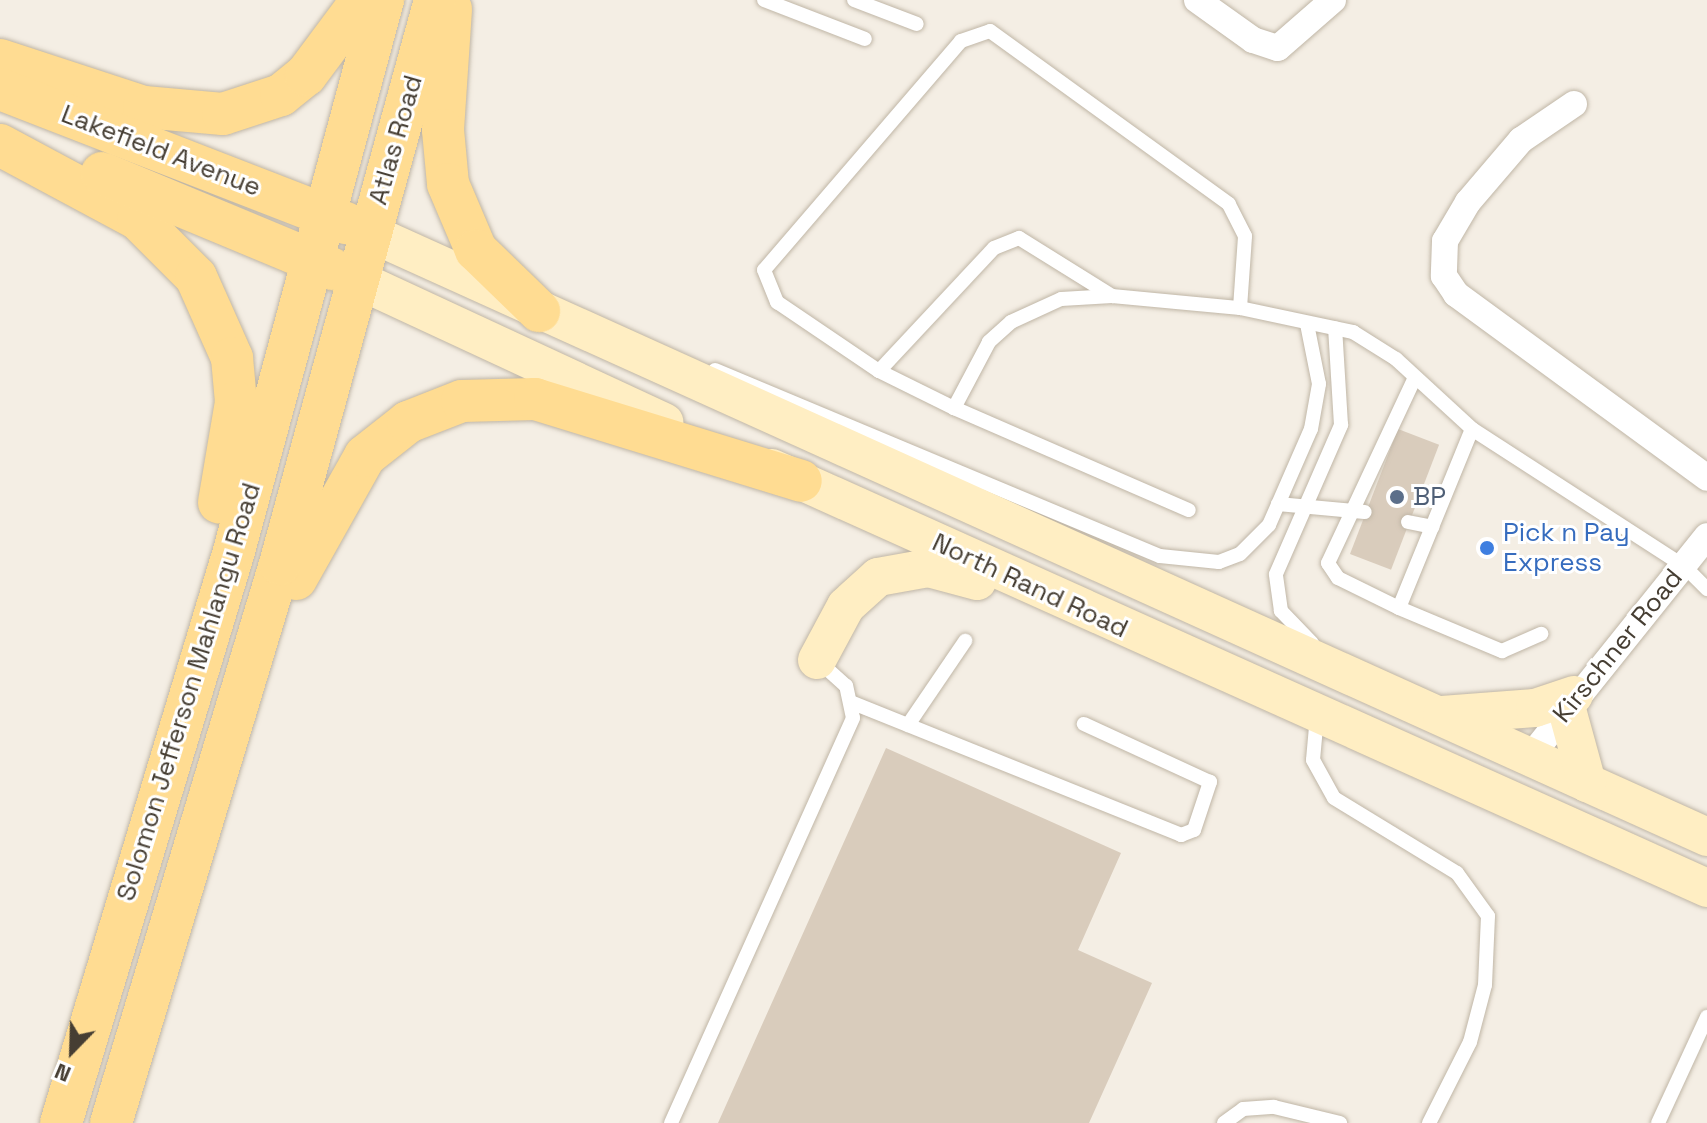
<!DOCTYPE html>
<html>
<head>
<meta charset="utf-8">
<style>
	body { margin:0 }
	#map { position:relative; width:1707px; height:1123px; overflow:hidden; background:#f4eee4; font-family:"Space Grotesk",sans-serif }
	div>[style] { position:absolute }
	.building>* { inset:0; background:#d9ccbc; transform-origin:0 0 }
	.roads { filter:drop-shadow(0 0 2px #c0b6a6) drop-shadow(0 0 2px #c0b6a6) }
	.lane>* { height:14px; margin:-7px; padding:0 7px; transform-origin:7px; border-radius:7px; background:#fff }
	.street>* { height:26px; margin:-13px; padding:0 13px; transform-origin:13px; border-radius:13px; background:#fff }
	.secondary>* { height:38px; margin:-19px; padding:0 19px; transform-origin:19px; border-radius:19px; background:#ffeec3 }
	.primary>* { height:42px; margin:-21px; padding:0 21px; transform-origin:21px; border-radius:21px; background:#ffdc92 }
	.dots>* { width:22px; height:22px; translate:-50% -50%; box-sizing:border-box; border:4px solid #fff; border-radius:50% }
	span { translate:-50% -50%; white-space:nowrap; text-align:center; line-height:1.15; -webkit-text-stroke:6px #fff; paint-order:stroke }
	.street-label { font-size:26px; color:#463e33 }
	.service-label { font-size:26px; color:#4e5e75 }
	.left { translate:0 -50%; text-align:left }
	.shop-label { font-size:26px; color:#366cbe }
	.north { position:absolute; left:32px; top:1011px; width:80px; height:80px; -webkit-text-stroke:6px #fff; paint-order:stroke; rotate:203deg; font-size:22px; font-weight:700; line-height:32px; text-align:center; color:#463e33 }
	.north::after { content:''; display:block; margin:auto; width:28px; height:36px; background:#463e33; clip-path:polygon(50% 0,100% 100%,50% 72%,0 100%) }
</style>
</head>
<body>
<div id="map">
	<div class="building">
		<i style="left:1398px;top:429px;width:44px;height:134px;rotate:21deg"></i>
		<i style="clip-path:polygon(886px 748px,1121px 853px,1078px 950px,1152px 983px,1089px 1123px,718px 1123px)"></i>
	</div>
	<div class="roads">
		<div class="lane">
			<i style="left:764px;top:0;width:108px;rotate:21.1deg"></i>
			<i style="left:854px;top:0;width:67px;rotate:20.9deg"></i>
			<i style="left:1112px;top:296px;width:51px;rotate:176.6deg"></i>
			<i style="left:1061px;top:299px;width:55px;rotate:155.3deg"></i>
			<i style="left:1011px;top:322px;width:30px;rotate:138deg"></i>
			<i style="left:989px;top:342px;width:75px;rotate:117.9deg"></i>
			<i style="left:954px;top:408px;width:256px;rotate:23.5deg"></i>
			<i style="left:1240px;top:308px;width:72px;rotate:-86deg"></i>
			<i style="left:1245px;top:236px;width:36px;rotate:-117deg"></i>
			<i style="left:1229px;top:204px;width:295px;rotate:-144.1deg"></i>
			<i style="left:990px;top:31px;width:31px;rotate:161deg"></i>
			<i style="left:961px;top:41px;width:302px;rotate:130.7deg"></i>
			<i style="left:764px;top:270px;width:35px;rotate:68deg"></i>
			<i style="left:777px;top:302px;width:123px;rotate:34.1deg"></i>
			<i style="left:879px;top:371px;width:168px;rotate:-46.9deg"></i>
			<i style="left:994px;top:248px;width:27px;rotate:-22deg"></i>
			<i style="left:1019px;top:238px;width:110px;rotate:31.9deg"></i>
			<i style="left:1112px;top:296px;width:129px;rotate:5.4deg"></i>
			<i style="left:1240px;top:308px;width:116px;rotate:12deg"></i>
			<i style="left:1353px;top:332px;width:51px;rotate:32.1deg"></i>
			<i style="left:1396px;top:359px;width:103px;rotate:42.6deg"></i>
			<i style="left:1472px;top:429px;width:252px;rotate:32.9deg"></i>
			<i style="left:1684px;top:566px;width:33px;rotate:45deg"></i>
			<i style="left:715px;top:370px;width:482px;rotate:22.7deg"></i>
			<i style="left:1160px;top:556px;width:59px;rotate:5.8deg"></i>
			<i style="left:1219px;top:562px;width:22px;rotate:-21deg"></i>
			<i style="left:1240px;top:554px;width:41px;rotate:-45deg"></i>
			<i style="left:1269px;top:525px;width:105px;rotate:-66.4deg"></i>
			<i style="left:1311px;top:429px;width:46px;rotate:-79.9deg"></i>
			<i style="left:1319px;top:384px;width:61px;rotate:-101.3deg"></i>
			<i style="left:879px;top:371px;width:84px;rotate:26.3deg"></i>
			<i style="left:1472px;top:429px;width:193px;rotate:112.2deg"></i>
			<i style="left:1399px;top:608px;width:112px;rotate:22.7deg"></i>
			<i style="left:1502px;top:651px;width:43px;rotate:-23.6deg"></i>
			<i style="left:1278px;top:504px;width:87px;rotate:5.3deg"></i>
			<i style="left:1408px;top:522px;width:25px;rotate:11deg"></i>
			<i style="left:1399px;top:608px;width:68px;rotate:-153.8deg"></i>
			<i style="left:1338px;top:578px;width:18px;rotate:-124deg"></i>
			<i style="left:1328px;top:563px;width:203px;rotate:-64.9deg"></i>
			<i style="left:1312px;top:643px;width:45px;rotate:-134.1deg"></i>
			<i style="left:1281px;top:611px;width:37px;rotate:-98deg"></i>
			<i style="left:1276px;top:574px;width:163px;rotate:-66.4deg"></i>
			<i style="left:1341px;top:425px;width:97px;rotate:-93.5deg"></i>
			<i style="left:853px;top:703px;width:354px;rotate:21.9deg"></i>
			<i style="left:1181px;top:835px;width:14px;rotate:-21deg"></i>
			<i style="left:1194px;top:830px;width:51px;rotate:-71.6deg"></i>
			<i style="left:1210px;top:782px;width:139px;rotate:-155.3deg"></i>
			<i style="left:1317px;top:716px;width:44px;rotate:95.2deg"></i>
			<i style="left:1313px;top:760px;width:43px;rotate:61.1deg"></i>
			<i style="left:1334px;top:798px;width:144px;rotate:31.4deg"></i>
			<i style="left:1457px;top:873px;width:53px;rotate:54.2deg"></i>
			<i style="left:1488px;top:916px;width:69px;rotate:92.5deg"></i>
			<i style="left:1485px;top:985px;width:59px;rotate:104.7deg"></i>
			<i style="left:1470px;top:1042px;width:91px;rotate:116.8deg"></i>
			<i style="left:908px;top:725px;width:102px;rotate:-55.8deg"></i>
			<i style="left:671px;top:1123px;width:444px;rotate:-65.8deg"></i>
			<i style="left:853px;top:718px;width:33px;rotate:-102deg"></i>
			<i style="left:846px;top:686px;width:38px;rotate:-138deg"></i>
			<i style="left:1224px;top:1123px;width:24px;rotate:-36deg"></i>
			<i style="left:1243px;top:1109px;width:31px;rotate:-4deg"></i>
			<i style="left:1274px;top:1107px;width:68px;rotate:13.6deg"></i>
			<i style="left:1658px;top:1123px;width:117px;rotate:-65.2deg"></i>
		</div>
		<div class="street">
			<i style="left:1197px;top:0;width:69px;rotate:35.5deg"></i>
			<i style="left:1253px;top:40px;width:26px;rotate:18deg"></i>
			<i style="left:1278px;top:48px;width:73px;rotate:-41.1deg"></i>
			<i style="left:1574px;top:104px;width:64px;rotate:145.8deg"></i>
			<i style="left:1521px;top:140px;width:82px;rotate:130.5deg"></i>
			<i style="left:1468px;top:202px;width:45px;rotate:120.5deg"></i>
			<i style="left:1445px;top:241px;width:35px;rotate:92deg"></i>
			<i style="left:1444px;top:276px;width:22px;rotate:56deg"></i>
			<i style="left:1456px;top:294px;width:311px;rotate:36.2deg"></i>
			<i style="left:1530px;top:757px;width:283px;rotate:-51.3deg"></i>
		</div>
		<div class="secondary">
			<i style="left:370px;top:233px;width:1467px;rotate:24.31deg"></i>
			<i style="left:356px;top:279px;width:340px;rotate:24.9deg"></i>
			<i style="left:772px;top:468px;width:1025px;rotate:24.19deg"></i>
			<i style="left:817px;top:660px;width:61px;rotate:-61.8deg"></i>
			<i style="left:846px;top:606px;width:43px;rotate:-42.2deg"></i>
			<i style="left:878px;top:577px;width:51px;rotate:-10.2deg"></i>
			<i style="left:928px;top:568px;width:51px;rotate:14.9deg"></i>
			<i style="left:1566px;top:706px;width:80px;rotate:74.7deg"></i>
			<i style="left:1442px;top:715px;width:93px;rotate:-4.3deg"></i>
			<i style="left:1535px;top:708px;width:41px;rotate:-18.4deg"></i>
		</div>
		<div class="primary">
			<i style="left:451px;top:9px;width:121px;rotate:93.8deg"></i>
			<i style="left:443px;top:130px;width:54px;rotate:84.7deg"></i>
			<i style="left:448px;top:184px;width:72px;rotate:67deg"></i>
			<i style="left:476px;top:250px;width:88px;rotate:44.1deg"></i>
			<i style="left:0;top:60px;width:151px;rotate:18.1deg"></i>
			<i style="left:144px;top:107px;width:79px;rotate:5.1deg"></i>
			<i style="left:223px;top:114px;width:61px;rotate:-18.1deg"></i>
			<i style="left:281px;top:95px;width:32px;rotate:-39deg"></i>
			<i style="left:306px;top:75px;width:94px;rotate:-53.3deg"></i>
			<i style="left:0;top:89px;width:371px;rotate:21.2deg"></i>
			<i style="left:0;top:145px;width:157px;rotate:28.2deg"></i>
			<i style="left:138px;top:219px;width:82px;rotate:45deg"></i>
			<i style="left:196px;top:277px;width:89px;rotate:66deg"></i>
			<i style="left:232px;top:358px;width:44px;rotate:84.8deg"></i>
			<i style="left:236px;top:402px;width:102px;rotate:99.6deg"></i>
			<i style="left:102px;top:173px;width:250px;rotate:22.6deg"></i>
			<i style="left:296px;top:579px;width:141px;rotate:-60.7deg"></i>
			<i style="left:365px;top:456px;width:55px;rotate:-38.3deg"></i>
			<i style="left:408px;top:422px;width:58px;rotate:-21.3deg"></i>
			<i style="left:462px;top:401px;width:73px;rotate:-1.6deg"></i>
			<i style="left:535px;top:399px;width:278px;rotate:17.1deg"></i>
			<i style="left:61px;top:1123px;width:598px;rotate:-73.17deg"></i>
			<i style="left:234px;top:551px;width:571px;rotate:-74.87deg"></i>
			<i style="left:111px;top:1123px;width:584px;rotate:-73.18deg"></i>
			<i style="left:280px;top:564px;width:585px;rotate:-74.63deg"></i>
		</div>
	</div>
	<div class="dots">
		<i style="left:1397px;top:497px;background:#5c6f8a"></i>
		<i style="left:1487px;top:548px;background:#3f7fe0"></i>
	</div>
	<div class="street-label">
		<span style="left:396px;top:140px;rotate:-74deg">Atlas Road</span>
		<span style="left:161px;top:151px;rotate:21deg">Lakefield Avenue</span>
		<span style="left:1030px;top:586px;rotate:25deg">North Rand Road</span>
		<span style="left:1618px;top:646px;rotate:-51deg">Kirschner Road</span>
		<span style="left:189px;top:692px;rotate:-73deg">Solomon Jefferson Mahlangu Road</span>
	</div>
	<div class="service-label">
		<span class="left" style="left:1413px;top:497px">BP</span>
	</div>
	<div class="shop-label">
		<span class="left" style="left:1503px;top:548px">Pick n Pay<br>Express</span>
	</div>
	<div class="north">N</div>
</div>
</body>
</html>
